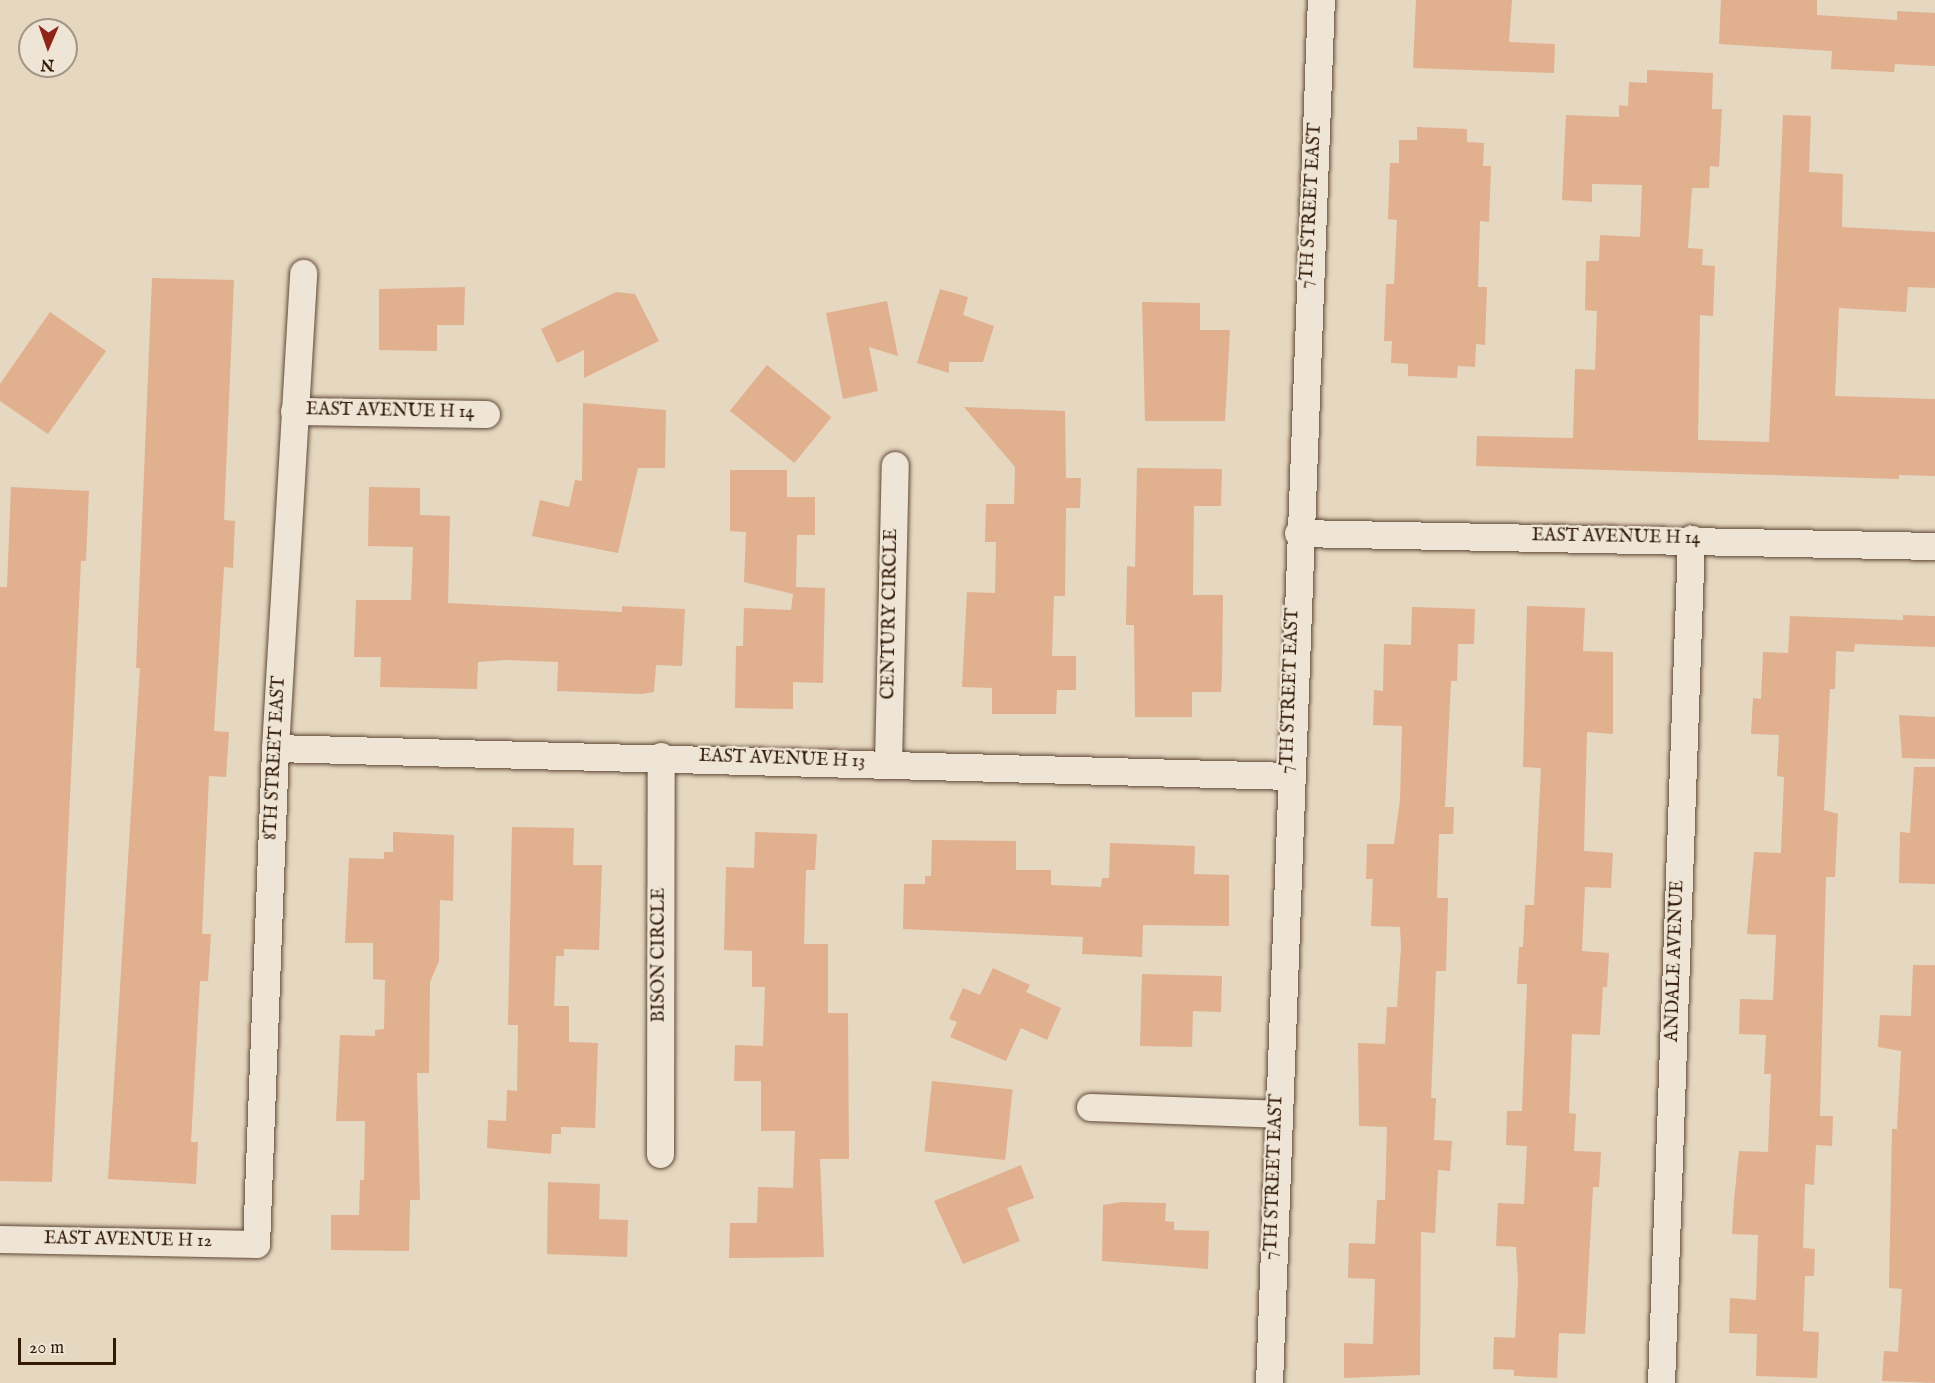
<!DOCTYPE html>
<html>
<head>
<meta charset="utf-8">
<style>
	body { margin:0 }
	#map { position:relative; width:1935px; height:1383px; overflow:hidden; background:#e6d7c0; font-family:"IM FELL English",serif }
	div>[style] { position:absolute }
	.building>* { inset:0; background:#e0b08f; transform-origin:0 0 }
	.roads { filter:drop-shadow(0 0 2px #5f4934) drop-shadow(0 0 2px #5f4934) }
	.minor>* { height:27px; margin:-13.5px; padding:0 13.5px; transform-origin:13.5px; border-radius:13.5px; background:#efe5d6 }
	span { translate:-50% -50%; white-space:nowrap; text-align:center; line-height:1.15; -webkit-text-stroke:5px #efe5d6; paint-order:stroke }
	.street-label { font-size:18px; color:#321a06 }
	.north { position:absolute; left:18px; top:18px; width:60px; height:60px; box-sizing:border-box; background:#efe5d6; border:2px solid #a39483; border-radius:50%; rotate:182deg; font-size:16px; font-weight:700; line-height:24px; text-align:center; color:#321a06 }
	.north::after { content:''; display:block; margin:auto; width:21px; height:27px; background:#8f2418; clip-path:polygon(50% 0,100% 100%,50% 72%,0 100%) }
	.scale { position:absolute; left:18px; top:1338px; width:98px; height:27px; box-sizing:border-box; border:3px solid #321a06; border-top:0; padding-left:8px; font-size:18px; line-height:21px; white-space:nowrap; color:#321a06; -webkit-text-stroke:4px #efe5d6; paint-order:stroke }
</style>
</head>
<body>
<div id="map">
	<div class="building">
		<i style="clip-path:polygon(1416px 0,1512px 0,1509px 42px,1555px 44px,1554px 73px,1413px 68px)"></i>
		<i style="clip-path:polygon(1721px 0,1817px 0,1817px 15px,1897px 20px,1897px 11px,1935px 13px,1935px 66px,1895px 64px,1894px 72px,1831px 69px,1832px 51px,1719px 44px)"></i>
		<i style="clip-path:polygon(1647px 70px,1713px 73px,1712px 109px,1722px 109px,1719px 167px,1710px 166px,1709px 188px,1692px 188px,1688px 248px,1703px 249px,1702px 265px,1715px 266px,1713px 316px,1700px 315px,1698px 440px,1769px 442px,1783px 115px,1811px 116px,1809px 172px,1843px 174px,1842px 227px,1935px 232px,1935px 288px,1908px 287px,1906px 312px,1839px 308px,1835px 396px,1935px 399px,1935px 476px,1899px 475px,1899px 479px,1476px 466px,1477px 436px,1573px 438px,1575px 369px,1595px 370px,1597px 311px,1585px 310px,1586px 261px,1599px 261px,1600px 235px,1640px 237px,1642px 185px,1592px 184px,1592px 202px,1562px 200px,1566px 115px,1619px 117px,1619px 105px,1628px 106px,1629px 82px,1647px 83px)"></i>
		<i style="clip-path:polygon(1417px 127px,1467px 129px,1467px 142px,1484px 143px,1483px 166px,1491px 166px,1489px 222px,1480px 221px,1478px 287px,1487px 287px,1485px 345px,1476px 344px,1475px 367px,1458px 366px,1457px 378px,1408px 376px,1408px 364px,1391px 363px,1392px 341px,1384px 341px,1386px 284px,1394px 284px,1397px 220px,1388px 219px,1390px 163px,1399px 163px,1399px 140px,1417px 140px)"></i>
		<i style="clip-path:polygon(152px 278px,234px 280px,224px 520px,235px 521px,233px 568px,224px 567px,214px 731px,229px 732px,226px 777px,209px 776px,202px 934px,211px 934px,208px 981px,200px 981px,191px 1142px,198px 1142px,196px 1184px,108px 1179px,140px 668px,136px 668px)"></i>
		<i style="clip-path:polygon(465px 287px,464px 325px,437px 325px,437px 351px,379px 350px,379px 289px)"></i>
		<i style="clip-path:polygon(940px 289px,968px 297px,963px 315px,994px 326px,983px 362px,949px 362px,949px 373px,917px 363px)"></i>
		<i style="clip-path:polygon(616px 292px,635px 294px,659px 341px,584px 378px,584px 350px,557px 363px,541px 329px)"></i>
		<i style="clip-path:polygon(887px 301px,898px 356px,869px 347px,878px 391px,843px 399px,826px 313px)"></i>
		<i style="clip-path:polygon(1142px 302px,1200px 303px,1200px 330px,1230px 330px,1225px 421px,1145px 421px)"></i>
		<i style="clip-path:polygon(50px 312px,106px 351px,48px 434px,0 401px,0 384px)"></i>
		<i style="left:767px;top:365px;width:83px;height:59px;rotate:39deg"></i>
		<i style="clip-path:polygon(583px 403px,666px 410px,665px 468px,638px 468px,618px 553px,532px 536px,540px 500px,569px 507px,575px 480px,582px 481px)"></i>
		<i style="clip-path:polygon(964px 407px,1065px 411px,1066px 478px,1081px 478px,1080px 508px,1066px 508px,1065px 596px,1054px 596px,1052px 656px,1076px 656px,1076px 690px,1057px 690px,1056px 714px,992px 714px,992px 688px,962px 687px,967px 592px,995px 593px,996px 542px,985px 542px,986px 504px,1014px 504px,1015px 467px)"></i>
		<i style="clip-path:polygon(1137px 468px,1222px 469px,1221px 506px,1194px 506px,1193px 595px,1223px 595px,1222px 678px,1221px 692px,1192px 692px,1192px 717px,1135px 717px,1134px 625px,1126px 625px,1127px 566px,1135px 567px)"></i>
		<i style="clip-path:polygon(730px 470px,787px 470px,787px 497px,815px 497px,815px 535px,797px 535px,796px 587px,825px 588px,823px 683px,793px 682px,793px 709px,735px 708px,736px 646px,743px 646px,744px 608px,791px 610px,793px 594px,744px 582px,746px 532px,730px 531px)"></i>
		<i style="clip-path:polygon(11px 487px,89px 491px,86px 561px,81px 561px,52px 1182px,0 1181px,0 587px,7px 587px)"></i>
		<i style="clip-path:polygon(369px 487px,420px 488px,420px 515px,450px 516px,448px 603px,622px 612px,622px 606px,685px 609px,682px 666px,656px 665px,654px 692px,641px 694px,557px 691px,558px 662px,505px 660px,478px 662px,477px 689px,380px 687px,381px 657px,354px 657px,356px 600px,411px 600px,413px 547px,368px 546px)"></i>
		<i style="clip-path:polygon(1527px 606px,1585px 608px,1583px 651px,1613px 652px,1613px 734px,1587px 732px,1584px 851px,1613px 853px,1611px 888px,1585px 887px,1582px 951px,1609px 953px,1607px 987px,1603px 987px,1600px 1035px,1572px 1034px,1569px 1113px,1576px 1114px,1574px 1151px,1601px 1152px,1599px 1187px,1593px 1187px,1585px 1334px,1559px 1333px,1557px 1378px,1514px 1376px,1514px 1370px,1493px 1369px,1494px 1337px,1515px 1338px,1518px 1280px,1516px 1247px,1496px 1246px,1498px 1203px,1524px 1204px,1527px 1146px,1506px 1145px,1507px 1111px,1522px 1111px,1527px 984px,1517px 984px,1519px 947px,1523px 947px,1525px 905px,1534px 905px,1541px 768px,1523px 767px)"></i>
		<i style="clip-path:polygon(1412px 607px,1475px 609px,1474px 644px,1458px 644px,1457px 681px,1451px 681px,1445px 807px,1454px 807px,1453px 834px,1439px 834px,1437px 898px,1448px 898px,1446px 971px,1436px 971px,1431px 1098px,1436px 1098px,1434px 1140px,1452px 1141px,1450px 1171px,1438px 1170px,1435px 1233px,1421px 1232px,1420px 1375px,1344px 1378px,1344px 1343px,1373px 1344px,1375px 1279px,1348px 1278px,1349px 1243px,1375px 1244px,1377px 1200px,1385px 1200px,1387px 1127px,1359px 1126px,1358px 1043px,1385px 1044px,1387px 1007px,1397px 1007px,1401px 947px,1400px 927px,1371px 926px,1373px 879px,1366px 879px,1367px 844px,1394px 844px,1400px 800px,1402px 726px,1373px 725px,1374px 690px,1383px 691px,1384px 644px,1411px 645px)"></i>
		<i style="clip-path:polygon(1903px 615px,1935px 616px,1935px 647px,1855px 644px,1854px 652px,1836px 651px,1835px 689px,1830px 689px,1824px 810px,1838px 814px,1835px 877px,1826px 877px,1820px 1116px,1833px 1116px,1832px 1146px,1816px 1145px,1814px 1185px,1805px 1184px,1803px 1248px,1815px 1249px,1814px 1276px,1805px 1276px,1803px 1331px,1819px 1332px,1817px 1378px,1756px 1376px,1757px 1334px,1729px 1333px,1730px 1298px,1756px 1300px,1758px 1235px,1732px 1234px,1734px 1200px,1739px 1151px,1768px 1152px,1771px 1074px,1764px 1074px,1766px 1035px,1739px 1034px,1740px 999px,1773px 1000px,1776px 935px,1747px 934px,1754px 852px,1781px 853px,1784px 777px,1777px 776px,1779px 735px,1751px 734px,1753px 698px,1761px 699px,1763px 652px,1788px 653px,1790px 616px,1903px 620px)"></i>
		<i style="clip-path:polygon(1899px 715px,1935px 717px,1935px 759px,1902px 758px)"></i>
		<i style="clip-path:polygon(1914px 767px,1935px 767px,1935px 884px,1899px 883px,1900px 832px,1910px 833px)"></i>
		<i style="clip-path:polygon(512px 827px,574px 828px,573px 865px,602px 865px,599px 950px,564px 949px,564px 956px,556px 956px,554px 1006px,569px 1006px,569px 1042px,598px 1043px,595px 1128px,561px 1127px,561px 1134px,552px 1134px,551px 1154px,487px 1148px,488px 1120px,506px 1121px,507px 1090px,517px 1091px,518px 1025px,508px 1025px)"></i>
		<i style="clip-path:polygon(393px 832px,454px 835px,453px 901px,440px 900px,439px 961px,430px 982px,429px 1073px,417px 1073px,420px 1200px,410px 1200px,409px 1251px,331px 1250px,331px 1215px,359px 1215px,360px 1180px,364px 1180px,365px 1121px,336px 1121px,340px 1035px,375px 1036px,375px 1030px,384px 1029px,385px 980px,373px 979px,373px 943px,345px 943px,349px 858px,384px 859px,384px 852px,393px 852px)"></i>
		<i style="clip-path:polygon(755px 832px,817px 834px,815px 870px,806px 870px,804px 944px,828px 944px,828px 1013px,848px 1013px,849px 1159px,820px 1159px,824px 1257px,729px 1258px,730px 1223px,757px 1223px,758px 1187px,793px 1188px,795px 1131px,761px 1131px,761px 1081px,734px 1081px,735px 1045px,763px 1046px,765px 987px,752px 987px,752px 951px,724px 950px,726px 867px,754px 868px)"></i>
		<i style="clip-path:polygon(932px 840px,1016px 841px,1016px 870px,1051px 870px,1051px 885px,1101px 887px,1102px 878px,1109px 878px,1110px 843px,1195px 846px,1194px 874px,1229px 875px,1229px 926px,1143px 925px,1142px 957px,1082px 954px,1083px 937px,903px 929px,904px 884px,925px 884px,925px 876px,931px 876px)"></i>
		<i style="clip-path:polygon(1913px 965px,1935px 965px,1935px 1383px,1882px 1381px,1884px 1351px,1898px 1352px,1902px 1289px,1889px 1288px,1892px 1129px,1897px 1129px,1901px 1051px,1878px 1047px,1880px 1015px,1911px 1016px)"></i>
		<i style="clip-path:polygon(993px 968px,1030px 985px,1026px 992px,1061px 1008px,1047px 1040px,1021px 1028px,1006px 1061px,950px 1037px,957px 1022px,949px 1019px,963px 988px,980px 995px)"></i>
		<i style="clip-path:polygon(1142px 974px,1222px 976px,1221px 1012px,1193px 1011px,1192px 1047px,1140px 1046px)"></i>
		<i style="left:932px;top:1081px;width:81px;height:71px;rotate:6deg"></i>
		<i style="clip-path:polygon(1021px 1165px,1034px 1198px,1007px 1208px,1020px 1241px,963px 1264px,934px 1201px)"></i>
		<i style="clip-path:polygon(548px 1182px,600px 1184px,599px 1219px,628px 1220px,627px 1257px,547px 1254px)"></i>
		<i style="clip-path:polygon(1121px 1202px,1166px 1203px,1165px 1221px,1174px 1222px,1174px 1230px,1209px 1231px,1208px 1269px,1102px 1261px,1103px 1205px)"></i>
	</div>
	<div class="roads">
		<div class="minor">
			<i style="left:294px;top:411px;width:192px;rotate:0.9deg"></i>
			<i style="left:1298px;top:533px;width:637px;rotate:1.17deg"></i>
			<i style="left:275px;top:748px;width:1013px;rotate:1.58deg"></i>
			<i style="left:888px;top:763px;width:298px;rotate:-88.7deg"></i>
			<i style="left:1090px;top:1107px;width:187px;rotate:2.1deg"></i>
			<i style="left:660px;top:1154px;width:398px;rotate:-89.9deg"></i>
			<i style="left:0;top:1239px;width:256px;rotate:1.1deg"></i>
			<i style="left:256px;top:1244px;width:496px;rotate:-87.8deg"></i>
			<i style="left:275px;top:748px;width:476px;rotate:-86.6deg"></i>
			<i style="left:1269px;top:1383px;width:1384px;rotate:-87.85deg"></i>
			<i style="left:1661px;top:1383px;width:845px;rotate:-87.96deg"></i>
		</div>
	</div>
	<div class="street-label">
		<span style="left:1312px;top:206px;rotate:-87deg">7TH STREET EAST</span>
		<span style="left:390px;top:412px;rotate:1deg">EAST AVENUE H 14</span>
		<span style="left:1616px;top:538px;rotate:1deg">EAST AVENUE H 14</span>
		<span style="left:891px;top:614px;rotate:-89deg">CENTURY CIRCLE</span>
		<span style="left:1291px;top:691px;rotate:-88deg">7TH STREET EAST</span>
		<span style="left:276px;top:758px;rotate:-87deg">8TH STREET EAST</span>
		<span style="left:782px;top:760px;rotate:2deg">EAST AVENUE H 13</span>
		<span style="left:660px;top:955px;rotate:-90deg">BISON CIRCLE</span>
		<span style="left:1676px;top:961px;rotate:-88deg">ANDALE AVENUE</span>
		<span style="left:1275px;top:1177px;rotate:-88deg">7TH STREET EAST</span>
		<span style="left:128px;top:1241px;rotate:1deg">EAST AVENUE H 12</span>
	</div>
	<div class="north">N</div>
	<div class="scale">20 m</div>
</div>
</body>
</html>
